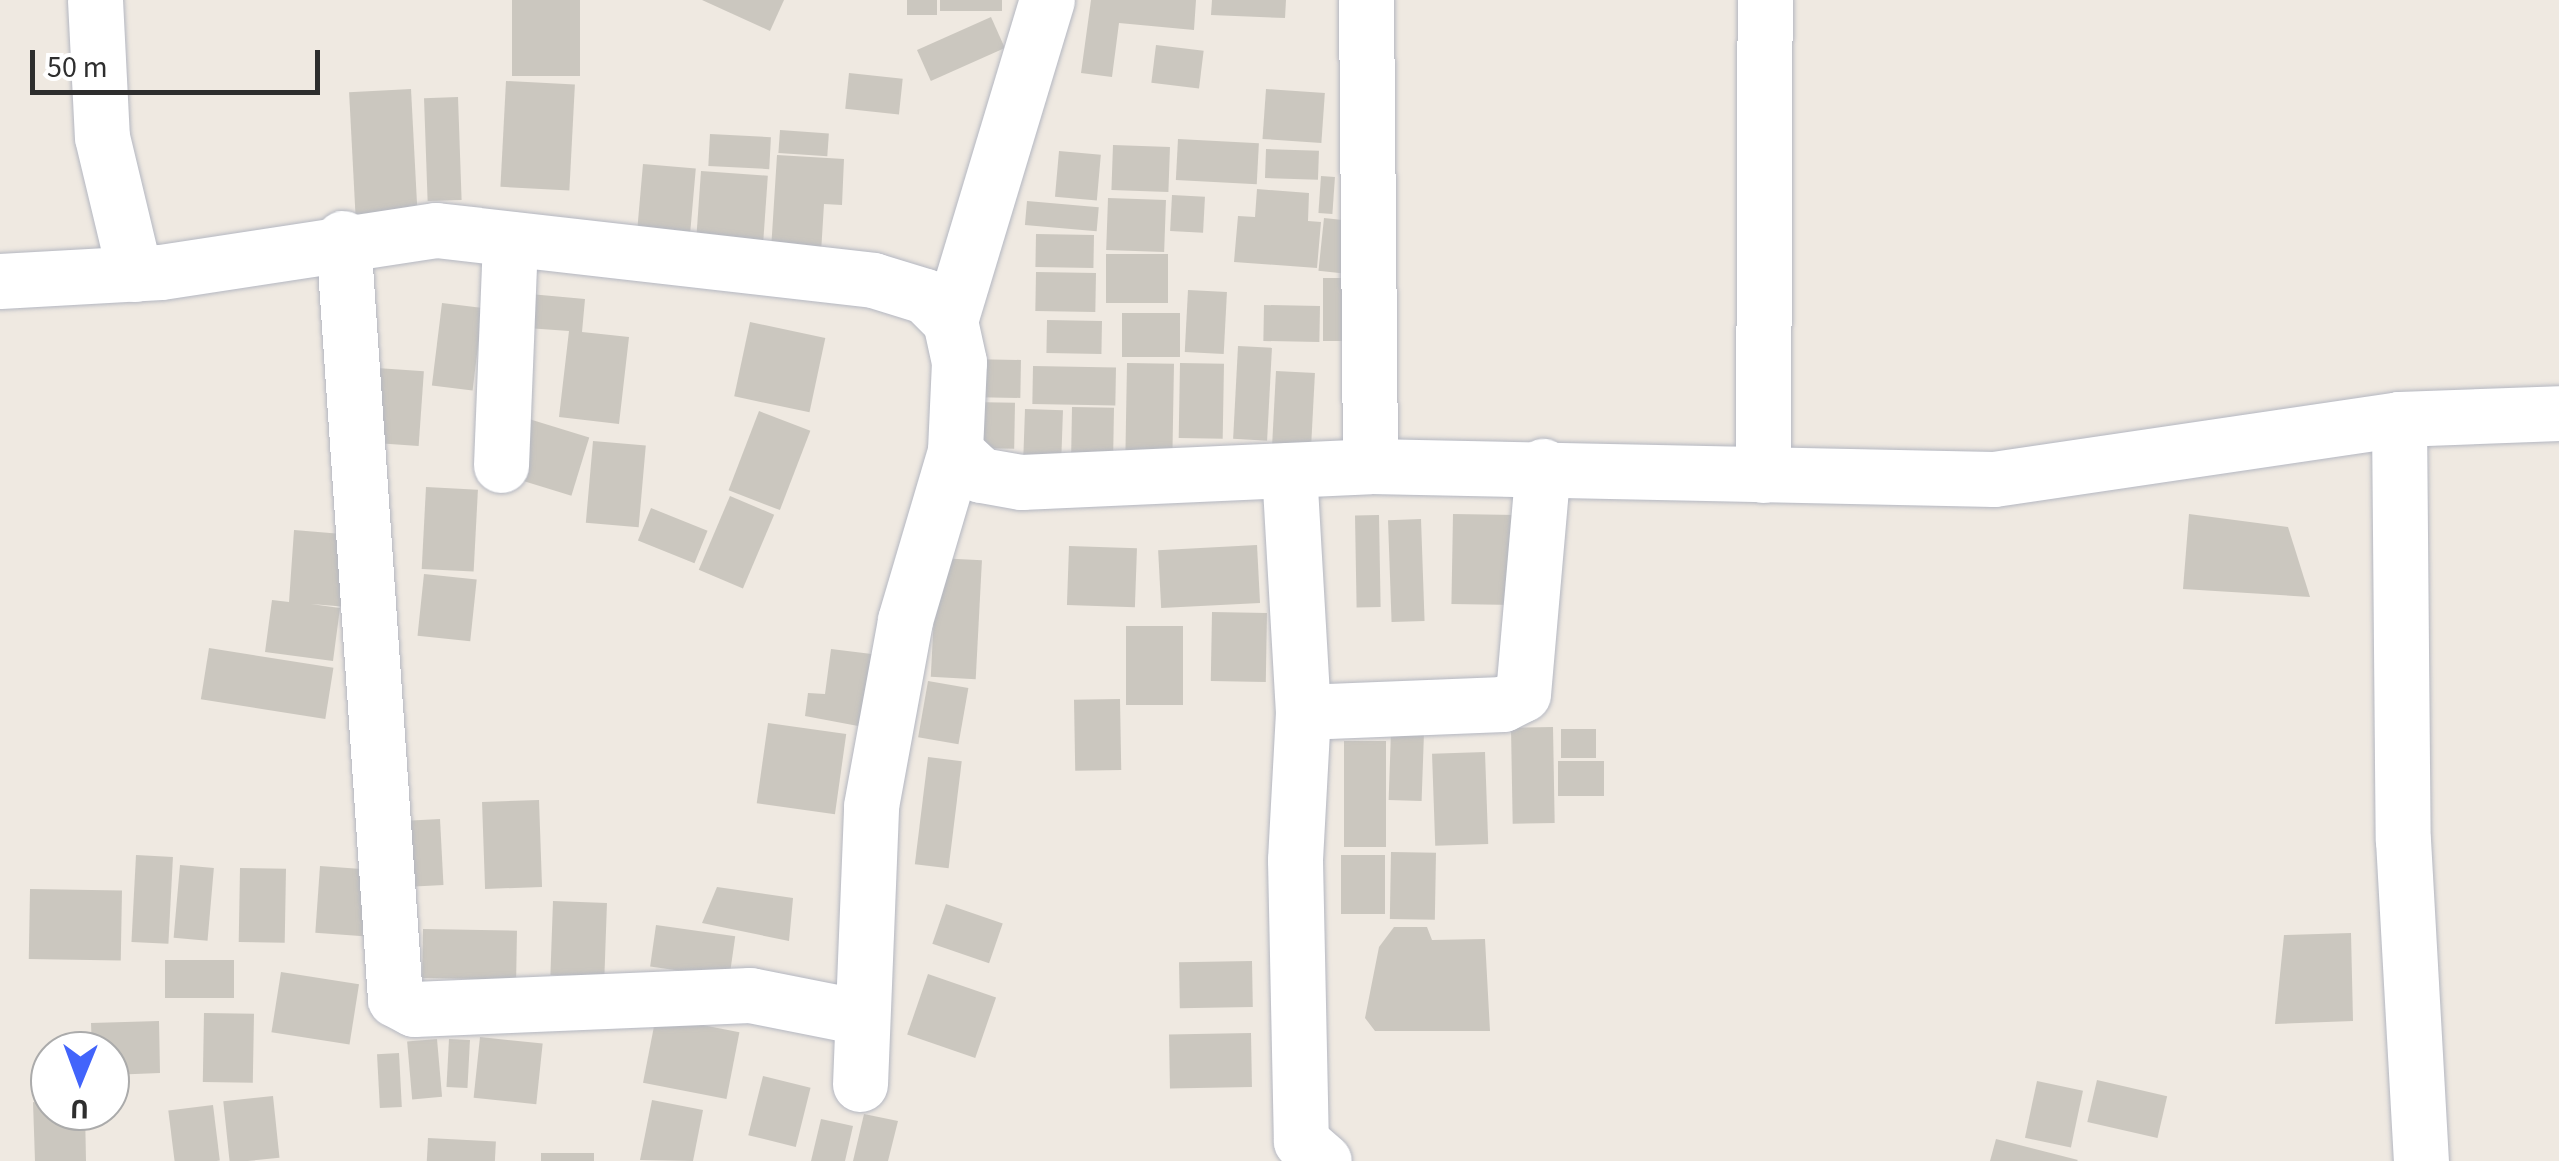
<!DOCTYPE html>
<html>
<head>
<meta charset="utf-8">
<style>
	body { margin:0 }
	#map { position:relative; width:2559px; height:1161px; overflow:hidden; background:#efe9e1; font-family:"Source Sans 3",sans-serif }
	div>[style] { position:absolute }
	.building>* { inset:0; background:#cbc7bf; transform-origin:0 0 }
	.roads { filter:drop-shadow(0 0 2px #b4b7c1) drop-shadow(0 0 2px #b4b7c1) }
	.minor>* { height:55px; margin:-27.5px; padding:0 27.5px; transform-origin:27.5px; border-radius:27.5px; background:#fff }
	span { translate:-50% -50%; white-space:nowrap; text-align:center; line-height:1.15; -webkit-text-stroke:9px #fff; paint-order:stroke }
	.north { position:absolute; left:30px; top:1031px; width:100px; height:100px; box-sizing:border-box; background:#fff; border:2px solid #ababab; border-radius:50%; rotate:181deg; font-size:28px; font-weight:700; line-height:40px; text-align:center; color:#2e2e2e }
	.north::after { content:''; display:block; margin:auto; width:35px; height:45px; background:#4264fb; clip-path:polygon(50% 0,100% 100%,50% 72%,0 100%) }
	.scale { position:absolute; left:30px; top:50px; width:290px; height:45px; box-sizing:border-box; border:5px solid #2e2e2e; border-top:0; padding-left:12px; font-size:30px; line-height:35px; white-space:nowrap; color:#2e2e2e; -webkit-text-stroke:8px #fff; paint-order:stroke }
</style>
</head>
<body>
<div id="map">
	<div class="building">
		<i style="left:512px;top:0;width:68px;height:76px"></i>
		<i style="clip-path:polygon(702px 0,784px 0,770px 31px)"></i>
		<i style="left:907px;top:0;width:30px;height:15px"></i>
		<i style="left:940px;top:0;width:62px;height:11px"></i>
		<i style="clip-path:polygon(1091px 0,1196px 0,1194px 30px,1119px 23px,1112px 77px,1081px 73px)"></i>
		<i style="clip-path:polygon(1212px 0,1286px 0,1285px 18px,1211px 15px)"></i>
		<i style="left:991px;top:17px;width:34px;height:81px;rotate:66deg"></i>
		<i style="left:1156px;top:45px;width:48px;height:38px;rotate:7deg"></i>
		<i style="left:849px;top:73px;width:54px;height:36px;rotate:6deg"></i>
		<i style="left:506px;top:81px;width:69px;height:106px;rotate:3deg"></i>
		<i style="left:411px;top:89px;width:130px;height:62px;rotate:87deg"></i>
		<i style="left:1266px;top:89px;width:59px;height:50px;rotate:4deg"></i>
		<i style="left:458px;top:97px;width:103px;height:34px;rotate:88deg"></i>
		<i style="left:780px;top:130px;width:49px;height:23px;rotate:4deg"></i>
		<i style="left:710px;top:134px;width:61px;height:32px;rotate:3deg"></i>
		<i style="left:1178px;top:139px;width:81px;height:41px;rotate:3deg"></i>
		<i style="left:1113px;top:145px;width:57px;height:45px;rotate:2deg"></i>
		<i style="left:1266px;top:149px;width:53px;height:29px;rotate:2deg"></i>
		<i style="left:1059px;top:151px;width:42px;height:46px;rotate:5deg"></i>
		<i style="clip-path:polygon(777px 155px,844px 159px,842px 205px,824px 204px,821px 253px,771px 250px)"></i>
		<i style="left:643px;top:164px;width:53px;height:67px;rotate:5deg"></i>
		<i style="left:701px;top:171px;width:67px;height:84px;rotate:4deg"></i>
		<i style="left:1321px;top:176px;width:14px;height:37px;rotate:4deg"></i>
		<i style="clip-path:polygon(1257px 189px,1309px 193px,1308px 221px,1321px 222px,1317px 268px,1234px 262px,1238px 216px,1255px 217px)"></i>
		<i style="left:1172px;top:195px;width:33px;height:36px;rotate:3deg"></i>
		<i style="left:1108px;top:198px;width:58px;height:52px;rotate:2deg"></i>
		<i style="left:1027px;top:201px;width:72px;height:24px;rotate:5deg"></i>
		<i style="left:1324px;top:218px;width:28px;height:53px;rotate:6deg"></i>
		<i style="left:1036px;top:234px;width:58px;height:33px;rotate:1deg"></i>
		<i style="left:1106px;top:254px;width:62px;height:49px"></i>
		<i style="left:1036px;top:272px;width:60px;height:39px;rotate:1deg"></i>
		<i style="left:1323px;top:278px;width:27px;height:63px"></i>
		<i style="left:1188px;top:290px;width:39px;height:62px;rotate:3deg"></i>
		<i style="clip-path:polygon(530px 294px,585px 299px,582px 332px,629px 337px,619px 424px,559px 417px,569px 331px,527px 328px)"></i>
		<i style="left:442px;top:303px;width:41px;height:83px;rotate:7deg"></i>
		<i style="left:1264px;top:305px;width:56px;height:36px;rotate:1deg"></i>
		<i style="left:1122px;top:313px;width:58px;height:44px"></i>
		<i style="left:1047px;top:320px;width:55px;height:33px;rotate:1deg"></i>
		<i style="left:750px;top:322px;width:77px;height:76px;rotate:12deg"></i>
		<i style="left:1238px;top:346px;width:34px;height:93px;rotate:3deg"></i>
		<i style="left:967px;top:359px;width:54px;height:38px;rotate:1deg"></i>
		<i style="left:1127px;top:363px;width:47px;height:99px;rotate:1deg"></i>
		<i style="left:1180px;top:363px;width:44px;height:75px;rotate:1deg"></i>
		<i style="left:1033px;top:366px;width:83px;height:38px;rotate:1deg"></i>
		<i style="left:377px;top:368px;width:47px;height:75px;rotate:4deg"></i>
		<i style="left:1276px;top:371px;width:39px;height:75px;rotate:3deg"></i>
		<i style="left:970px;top:402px;width:45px;height:46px;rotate:1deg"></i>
		<i style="left:1072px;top:407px;width:42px;height:65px;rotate:1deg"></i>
		<i style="left:1025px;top:409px;width:38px;height:54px;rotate:2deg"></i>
		<i style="left:759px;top:411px;width:55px;height:85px;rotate:21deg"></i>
		<i style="left:529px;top:419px;width:63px;height:61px;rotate:17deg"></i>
		<i style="left:593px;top:441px;width:53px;height:82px;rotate:5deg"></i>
		<i style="left:426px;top:487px;width:52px;height:82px;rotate:3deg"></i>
		<i style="left:730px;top:496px;width:48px;height:80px;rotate:23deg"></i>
		<i style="left:651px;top:508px;width:61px;height:35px;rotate:22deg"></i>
		<i style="left:1453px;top:514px;width:64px;height:90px;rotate:1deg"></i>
		<i style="clip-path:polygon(2189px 514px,2288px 527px,2310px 597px,2183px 589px)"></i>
		<i style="left:1379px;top:515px;width:92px;height:24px;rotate:89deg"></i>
		<i style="left:1421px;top:519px;width:102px;height:33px;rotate:88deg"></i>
		<i style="clip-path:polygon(294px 530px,354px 535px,348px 607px,311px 604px,340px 608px,333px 661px,265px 652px,272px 600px,289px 602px)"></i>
		<i style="left:1257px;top:545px;width:58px;height:99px;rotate:87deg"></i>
		<i style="left:1069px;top:546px;width:68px;height:59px;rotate:2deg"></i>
		<i style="left:937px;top:558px;width:45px;height:119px;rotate:3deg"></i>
		<i style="left:424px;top:574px;width:53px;height:62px;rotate:6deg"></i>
		<i style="left:1212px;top:612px;width:55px;height:69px;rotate:1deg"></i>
		<i style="left:1126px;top:626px;width:57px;height:79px"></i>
		<i style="left:209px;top:648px;width:126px;height:52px;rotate:9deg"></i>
		<i style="clip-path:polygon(831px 649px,888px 656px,874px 729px,805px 716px,808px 693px,825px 694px)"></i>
		<i style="left:928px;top:681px;width:41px;height:57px;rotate:10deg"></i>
		<i style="left:1120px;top:699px;width:71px;height:46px;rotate:89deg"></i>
		<i style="left:768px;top:723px;width:79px;height:81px;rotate:8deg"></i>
		<i style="left:1553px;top:727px;width:96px;height:42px;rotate:89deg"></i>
		<i style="left:1596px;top:729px;width:29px;height:35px;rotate:90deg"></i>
		<i style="left:1391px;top:732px;width:33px;height:68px;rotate:2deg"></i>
		<i style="left:1386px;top:741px;width:106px;height:42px;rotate:90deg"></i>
		<i style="left:1485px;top:752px;width:92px;height:53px;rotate:88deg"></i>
		<i style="left:928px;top:757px;width:34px;height:108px;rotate:7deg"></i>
		<i style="left:1604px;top:761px;width:35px;height:46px;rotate:90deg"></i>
		<i style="left:539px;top:800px;width:87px;height:57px;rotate:88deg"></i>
		<i style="left:440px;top:819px;width:66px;height:43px;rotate:87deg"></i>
		<i style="left:1391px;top:852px;width:45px;height:67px;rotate:1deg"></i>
		<i style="left:136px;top:855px;width:37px;height:87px;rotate:3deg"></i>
		<i style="left:1341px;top:855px;width:44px;height:59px"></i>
		<i style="left:180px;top:865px;width:34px;height:73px;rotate:5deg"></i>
		<i style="left:320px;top:866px;width:52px;height:67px;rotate:4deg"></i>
		<i style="left:240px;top:868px;width:46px;height:74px;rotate:1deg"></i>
		<i style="clip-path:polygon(717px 887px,793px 898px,789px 941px,702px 923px)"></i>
		<i style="left:30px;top:889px;width:92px;height:70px;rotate:1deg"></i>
		<i style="left:553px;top:901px;width:54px;height:74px;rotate:2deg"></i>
		<i style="left:946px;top:904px;width:60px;height:42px;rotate:19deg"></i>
		<i style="left:656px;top:925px;width:80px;height:42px;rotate:8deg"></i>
		<i style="clip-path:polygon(1394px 927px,1427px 927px,1432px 940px,1485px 939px,1490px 1031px,1375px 1031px,1365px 1018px,1379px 947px)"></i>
		<i style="left:423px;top:929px;width:94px;height:49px;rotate:1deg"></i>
		<i style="clip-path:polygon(2351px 933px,2353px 1021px,2275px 1024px,2284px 935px)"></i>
		<i style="left:234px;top:960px;width:38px;height:69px;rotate:90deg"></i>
		<i style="left:1252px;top:961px;width:46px;height:73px;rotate:89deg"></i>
		<i style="left:281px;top:972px;width:79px;height:61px;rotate:9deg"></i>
		<i style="left:928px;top:974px;width:72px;height:64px;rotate:19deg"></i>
		<i style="left:204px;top:1013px;width:50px;height:69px;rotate:1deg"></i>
		<i style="left:656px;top:1016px;width:85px;height:68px;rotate:11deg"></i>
		<i style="clip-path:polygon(159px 1021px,160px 1073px,110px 1075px,110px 1051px,92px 1051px,91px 1023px)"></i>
		<i style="left:1251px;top:1033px;width:54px;height:82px;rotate:89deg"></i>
		<i style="left:480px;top:1037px;width:63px;height:61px;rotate:6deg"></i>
		<i style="left:437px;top:1039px;width:58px;height:30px;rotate:85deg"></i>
		<i style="left:449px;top:1039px;width:21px;height:48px;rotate:3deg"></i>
		<i style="left:399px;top:1053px;width:54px;height:22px;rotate:87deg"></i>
		<i style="left:763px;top:1076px;width:49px;height:61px;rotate:14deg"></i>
		<i style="left:2097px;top:1080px;width:72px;height:43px;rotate:13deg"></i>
		<i style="left:2037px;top:1081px;width:47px;height:58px;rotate:12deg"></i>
		<i style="left:273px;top:1096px;width:62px;height:50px;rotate:84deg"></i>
		<i style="clip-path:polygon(652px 1100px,703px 1110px,693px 1161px,640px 1160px)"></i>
		<i style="clip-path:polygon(33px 1102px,85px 1111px,86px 1161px,35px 1161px)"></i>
		<i style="left:213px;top:1105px;width:56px;height:45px;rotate:83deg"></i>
		<i style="clip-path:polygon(864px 1114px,898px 1121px,888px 1161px,853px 1161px)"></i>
		<i style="clip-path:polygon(821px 1119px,853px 1126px,845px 1161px,811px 1161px)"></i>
		<i style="left:428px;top:1138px;width:68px;height:23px;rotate:3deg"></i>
		<i style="clip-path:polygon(1996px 1139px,2078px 1160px,2077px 1161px,1990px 1161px)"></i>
		<i style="left:541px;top:1153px;width:53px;height:8px"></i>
	</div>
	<div class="roads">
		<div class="minor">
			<i style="left:95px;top:0;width:137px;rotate:87.1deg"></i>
			<i style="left:102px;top:137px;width:141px;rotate:76.5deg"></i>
			<i style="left:1366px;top:0;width:466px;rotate:89.5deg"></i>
			<i style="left:343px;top:238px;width:763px;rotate:86.09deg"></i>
			<i style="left:395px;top:999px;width:21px;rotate:28deg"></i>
			<i style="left:414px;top:1009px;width:336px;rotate:-2.4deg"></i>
			<i style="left:750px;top:995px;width:108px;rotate:11.2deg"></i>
			<i style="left:0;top:281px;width:161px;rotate:-3.2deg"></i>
			<i style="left:161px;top:272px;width:278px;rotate:-8.7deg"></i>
			<i style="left:436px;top:230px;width:440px;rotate:6.5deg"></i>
			<i style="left:873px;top:280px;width:54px;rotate:17.1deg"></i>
			<i style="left:925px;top:296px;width:35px;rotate:45deg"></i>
			<i style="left:950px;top:321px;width:42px;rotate:77.6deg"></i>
			<i style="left:959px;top:362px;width:89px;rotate:92.6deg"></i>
			<i style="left:955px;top:451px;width:35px;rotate:43deg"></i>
			<i style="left:981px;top:475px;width:41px;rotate:9.9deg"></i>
			<i style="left:1021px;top:482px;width:349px;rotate:-2.6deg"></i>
			<i style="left:1370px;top:466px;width:624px;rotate:1.19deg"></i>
			<i style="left:1994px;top:479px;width:409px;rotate:-8.4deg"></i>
			<i style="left:2399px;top:419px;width:160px;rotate:-2.1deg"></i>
			<i style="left:950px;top:321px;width:335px;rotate:-73.2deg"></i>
			<i style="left:2399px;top:419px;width:421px;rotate:89.5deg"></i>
			<i style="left:2403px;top:840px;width:322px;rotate:86.8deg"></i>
			<i style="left:501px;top:465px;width:226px;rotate:-87.7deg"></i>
			<i style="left:1289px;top:470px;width:242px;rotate:86.7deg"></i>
			<i style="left:1303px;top:712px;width:148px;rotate:93.1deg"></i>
			<i style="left:1295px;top:860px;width:281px;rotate:88.8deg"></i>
			<i style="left:1301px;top:1141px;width:30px;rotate:41deg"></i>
			<i style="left:1763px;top:475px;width:475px;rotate:-89.8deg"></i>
			<i style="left:1303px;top:712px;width:200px;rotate:-2.3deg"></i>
			<i style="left:1503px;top:704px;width:22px;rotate:-27deg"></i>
			<i style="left:1523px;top:694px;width:229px;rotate:-85deg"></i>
			<i style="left:860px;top:1084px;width:278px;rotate:-87.7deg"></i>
			<i style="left:871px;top:806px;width:189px;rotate:-79.6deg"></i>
			<i style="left:905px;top:620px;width:176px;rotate:-73.5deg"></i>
		</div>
	</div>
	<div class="north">U</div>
	<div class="scale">50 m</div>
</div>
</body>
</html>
